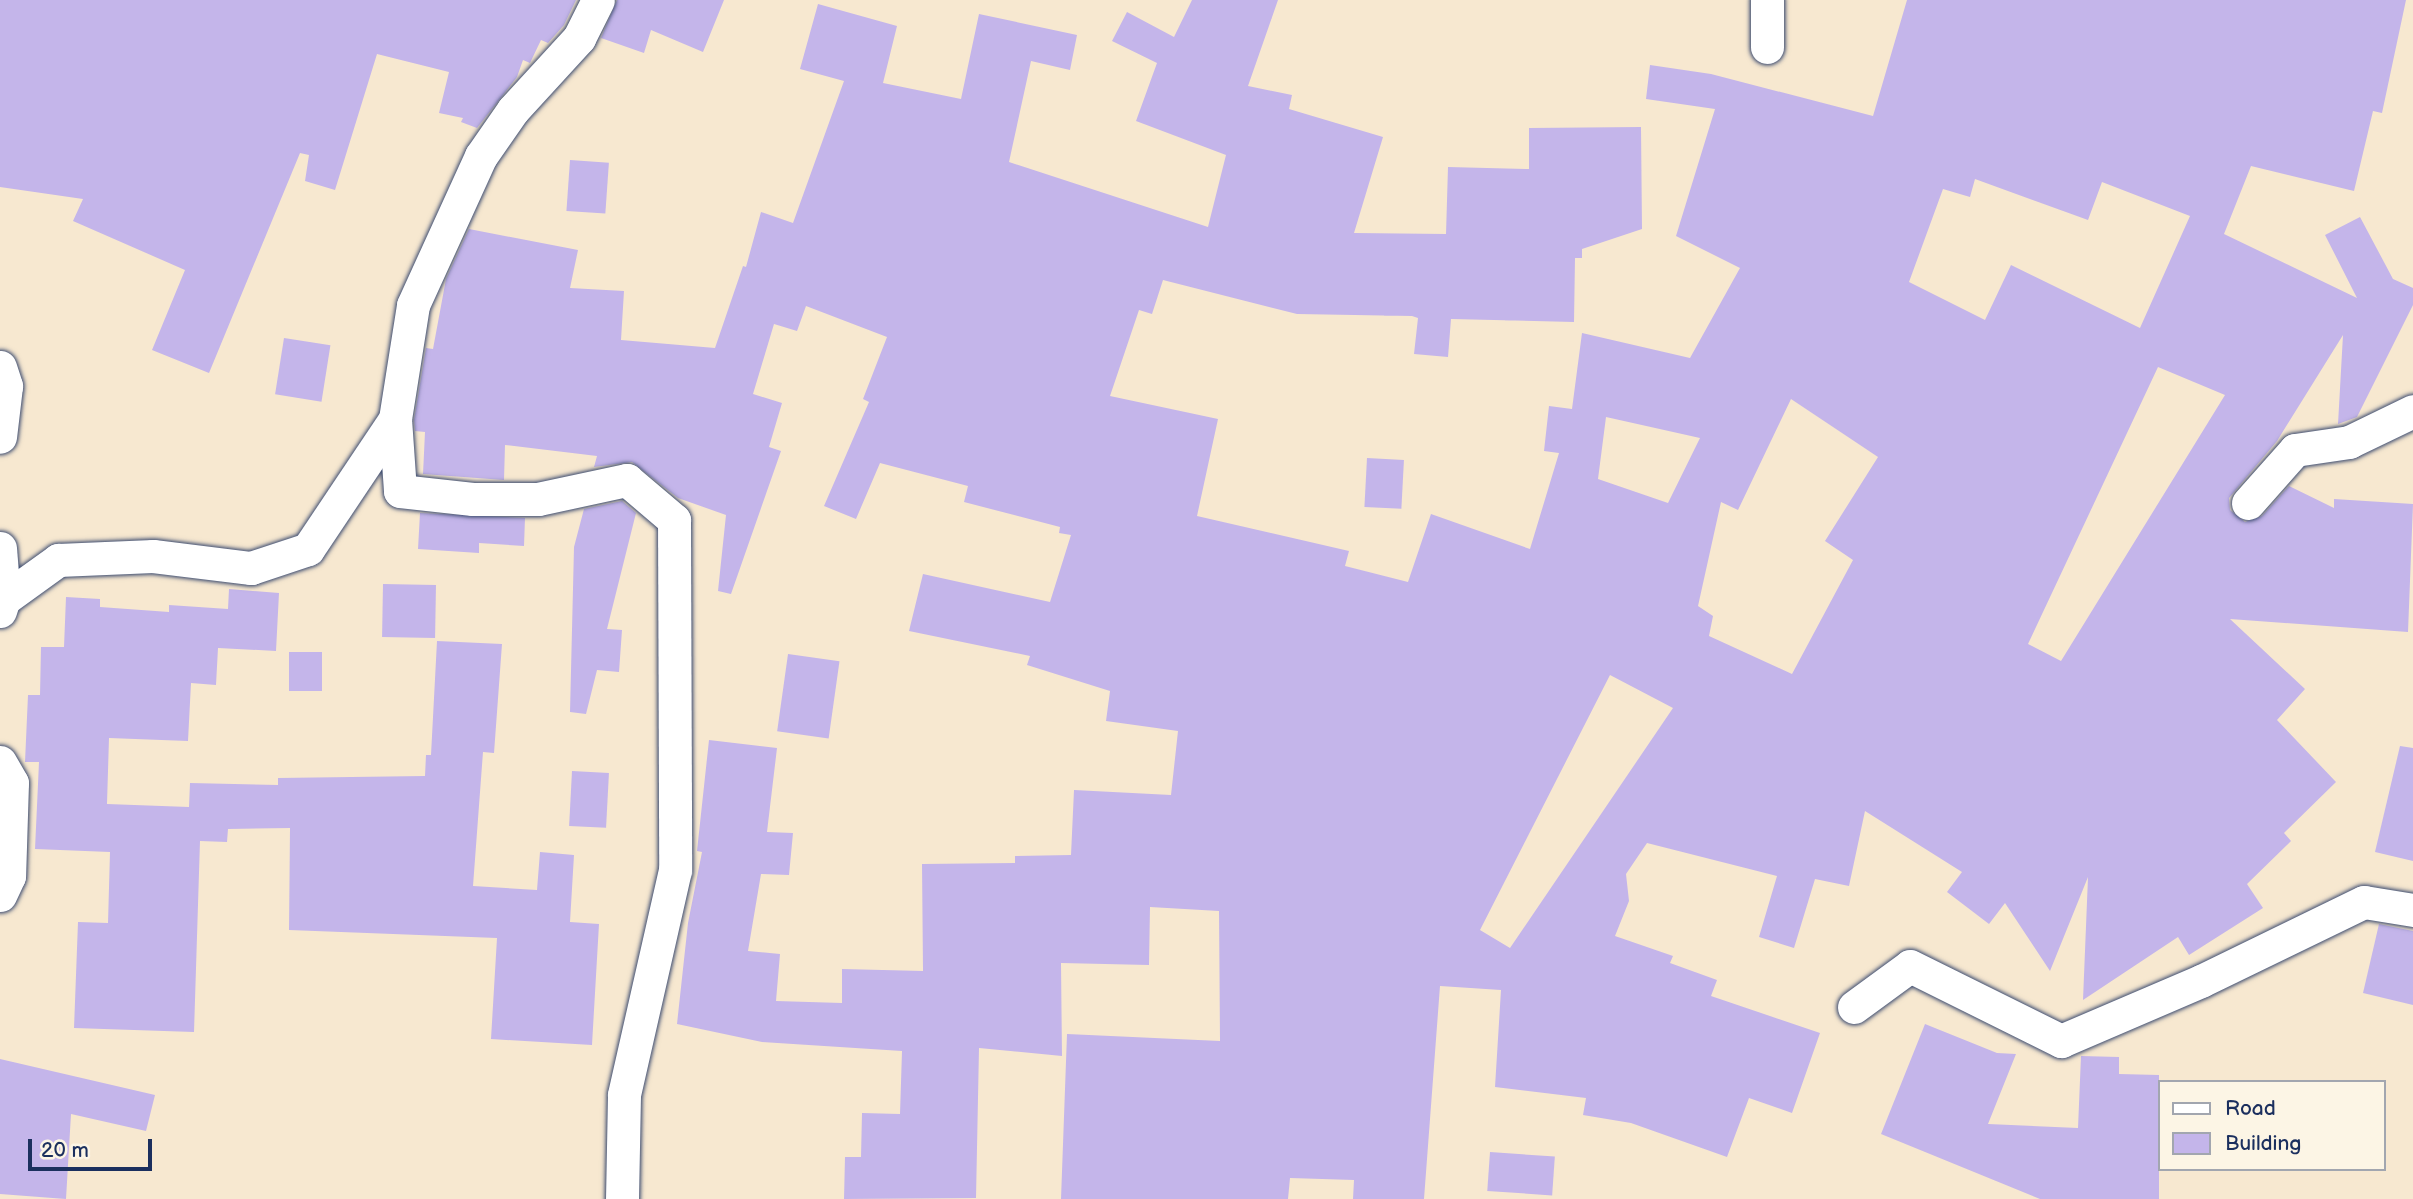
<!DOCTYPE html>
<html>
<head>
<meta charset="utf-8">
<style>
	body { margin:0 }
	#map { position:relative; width:2413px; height:1199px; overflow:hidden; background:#f7e8d0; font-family:"Balsamiq Sans",sans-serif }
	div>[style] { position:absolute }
	.building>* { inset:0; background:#c4b5ea; transform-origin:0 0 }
	.roads { filter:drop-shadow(0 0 2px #3c4b6f) drop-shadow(0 0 2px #3c4b6f) }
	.minor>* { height:33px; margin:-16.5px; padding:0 16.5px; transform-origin:16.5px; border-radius:16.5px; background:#fff }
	span { translate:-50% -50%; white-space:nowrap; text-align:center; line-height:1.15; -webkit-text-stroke:6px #fcf5e5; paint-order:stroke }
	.legend { position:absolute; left:2158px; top:1080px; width:228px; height:91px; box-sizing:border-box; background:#fcf5e5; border:2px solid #a2a6af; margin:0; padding:9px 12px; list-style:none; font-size:21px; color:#1b2f5e }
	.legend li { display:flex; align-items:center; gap:14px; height:35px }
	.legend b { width:35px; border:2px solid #a2a6af }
	.scale { position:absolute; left:28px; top:1139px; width:124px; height:32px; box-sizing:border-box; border:4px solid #1b2f5e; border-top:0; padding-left:9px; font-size:21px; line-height:24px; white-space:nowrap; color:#1b2f5e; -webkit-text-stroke:5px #fcf5e5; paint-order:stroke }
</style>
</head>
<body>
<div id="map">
	<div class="building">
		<i style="clip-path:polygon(0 0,576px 0,564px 25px,548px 43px,541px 40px,530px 63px,523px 60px,517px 77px,477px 128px,461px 122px,463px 118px,439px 113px,449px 72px,377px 54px,335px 190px,305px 181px,309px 155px,300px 153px,209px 373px,152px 350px,185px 270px,73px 221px,83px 199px,0 187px)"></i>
		<i style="clip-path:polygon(617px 0,724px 0,703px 52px,651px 30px,644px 53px,601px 38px)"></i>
		<i style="clip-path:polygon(evenodd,1192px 0,1278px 0,1248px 86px,1292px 95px,1289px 109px,1383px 137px,1354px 233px,1446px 234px,1448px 167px,1529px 169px,1529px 128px,1641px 127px,1642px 229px,1582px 249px,1582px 258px,1575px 258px,1574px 322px,1451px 319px,1448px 357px,1414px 354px,1418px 318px,1412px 316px,1297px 314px,1163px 280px,1152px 314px,1139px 310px,1110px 396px,1218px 419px,1197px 516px,1349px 551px,1345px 566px,1408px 582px,1431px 514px,1530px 549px,1559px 453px,1544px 451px,1549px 406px,1572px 409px,1582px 333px,1690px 358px,1740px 268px,1676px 236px,1715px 109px,1646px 99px,1650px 65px,1711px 74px,1873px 116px,1907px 0,2406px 0,2382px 113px,2373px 111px,2354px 191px,2251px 166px,2224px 234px,2357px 298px,2325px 235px,2360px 217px,2393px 279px,2413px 288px,2413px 305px,2357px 417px,2338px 424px,2343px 335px,2277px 441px,2229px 498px,2230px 510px,2245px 522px,2262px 516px,2289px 486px,2334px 508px,2334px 499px,2413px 504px,2408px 632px,2230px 619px,2305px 689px,2277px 720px,2336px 782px,2284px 833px,2291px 841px,2247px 884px,2263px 908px,2189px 955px,2178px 937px,2083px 1000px,2088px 877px,2050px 971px,2005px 903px,1989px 924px,1947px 892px,1962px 872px,1865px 811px,1849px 886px,1815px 879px,1794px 948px,1759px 937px,1777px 876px,1647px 843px,1626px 874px,1629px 901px,1615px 936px,1673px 956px,1670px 963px,1717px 980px,1711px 996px,1820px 1033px,1792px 1113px,1749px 1098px,1727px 1157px,1631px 1123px,1583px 1115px,1586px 1098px,1495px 1087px,1501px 990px,1440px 986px,1424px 1199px,1353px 1199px,1354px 1180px,1290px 1178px,1288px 1199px,1061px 1199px,1067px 1034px,1220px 1041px,1219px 911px,1150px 907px,1149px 965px,1061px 963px,1062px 1056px,979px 1048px,976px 1198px,844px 1199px,845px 1157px,861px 1157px,862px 1113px,900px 1114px,902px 1051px,762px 1042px,677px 1024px,688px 923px,702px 852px,697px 851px,709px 740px,777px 748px,767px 832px,793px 833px,789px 875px,761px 874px,748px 951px,780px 954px,776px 1001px,842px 1003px,842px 969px,923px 971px,922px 864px,1015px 863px,1015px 856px,1071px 855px,1074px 790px,1171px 795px,1178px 731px,1106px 721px,1110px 691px,1027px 665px,1030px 656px,909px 631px,923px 574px,1050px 602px,1071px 535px,1059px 533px,1060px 527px,964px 502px,968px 486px,880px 463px,856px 519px,824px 506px,869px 402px,863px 399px,887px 337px,806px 306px,797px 331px,774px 324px,753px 394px,782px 403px,769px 447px,781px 451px,731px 594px,718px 591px,726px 515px,678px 498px,632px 462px,594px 467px,597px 456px,505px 445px,504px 480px,423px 474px,425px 432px,415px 431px,414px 420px,426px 348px,433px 349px,446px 279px,469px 229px,578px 250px,570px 288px,624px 291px,621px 340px,715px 348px,743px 266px,746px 267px,761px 212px,793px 223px,844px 81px,800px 69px,818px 4px,897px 26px,883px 83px,961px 99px,979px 14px,1077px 35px,1070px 70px,1031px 61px,1009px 162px,1208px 227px,1226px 155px,1136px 121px,1157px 63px,1112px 41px,1127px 12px,1174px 37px,1192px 0,1975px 179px,2088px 220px,2102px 182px,2190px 216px,2140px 328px,2011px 265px,1985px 320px,1909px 282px,1943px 189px,1970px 197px,1975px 179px,1192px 0,2158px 367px,2225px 395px,2061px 661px,2028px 644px,2158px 367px,1192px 0,1791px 399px,1878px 457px,1825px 541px,1853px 560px,1792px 674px,1709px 636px,1713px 616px,1698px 606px,1721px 502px,1738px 510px,1791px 399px,1192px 0,1606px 417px,1700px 438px,1668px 503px,1598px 479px,1606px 417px,1192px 0,1610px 675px,1673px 708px,1510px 948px,1480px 930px,1610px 675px)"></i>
		<i style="left:570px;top:160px;width:39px;height:51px;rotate:4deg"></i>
		<i style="left:284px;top:338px;width:47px;height:57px;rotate:9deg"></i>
		<i style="left:1367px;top:458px;width:37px;height:49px;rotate:3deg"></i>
		<i style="clip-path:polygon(622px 501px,636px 513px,607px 629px,622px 630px,619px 672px,597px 670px,586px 714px,570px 712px,574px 547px,584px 509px)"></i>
		<i style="clip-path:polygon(420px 513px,525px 518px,524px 546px,479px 543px,479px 553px,418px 549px)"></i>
		<i style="left:383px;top:584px;width:53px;height:53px;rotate:1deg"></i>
		<i style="clip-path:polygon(229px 589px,279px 593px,276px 651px,218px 648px,216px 685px,191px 683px,188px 741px,109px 738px,107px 804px,189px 807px,190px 783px,278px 785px,278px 778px,425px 776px,426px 755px,431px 755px,437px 641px,502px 644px,494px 753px,483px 752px,473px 886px,537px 890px,540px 852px,574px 855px,570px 922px,599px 924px,592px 1045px,491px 1039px,497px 938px,289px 930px,290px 828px,228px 829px,227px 842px,200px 841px,194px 1032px,74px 1028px,78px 922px,108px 923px,110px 852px,35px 849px,39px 762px,25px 762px,28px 695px,40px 695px,41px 647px,64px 647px,66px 597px,100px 599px,100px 607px,169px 612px,169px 605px,228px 609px)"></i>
		<i style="left:289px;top:652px;width:33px;height:39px"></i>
		<i style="left:788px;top:654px;width:52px;height:78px;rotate:8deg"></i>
		<i style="clip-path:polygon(2400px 746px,2413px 748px,2413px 861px,2375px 852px)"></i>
		<i style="left:572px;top:771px;width:37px;height:55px;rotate:3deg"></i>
		<i style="clip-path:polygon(2379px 924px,2413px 931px,2413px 1005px,2363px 993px)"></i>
		<i style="clip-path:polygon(1925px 1024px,1997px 1053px,2016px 1054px,1988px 1124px,2078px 1128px,2081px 1056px,2119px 1057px,2119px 1074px,2159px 1075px,2159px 1199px,2040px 1199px,1881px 1134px)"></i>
		<i style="clip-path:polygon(0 1059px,155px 1095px,146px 1131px,71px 1114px,66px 1199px,0 1194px)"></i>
		<i style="left:1490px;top:1152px;width:65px;height:39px;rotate:4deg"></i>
	</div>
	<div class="roads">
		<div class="minor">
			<i style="left:1767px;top:47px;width:47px;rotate:-90deg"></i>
			<i style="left:0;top:367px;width:20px;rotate:72deg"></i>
			<i style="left:6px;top:386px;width:51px;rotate:96.7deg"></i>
			<i style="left:395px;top:419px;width:72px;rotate:86deg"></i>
			<i style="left:400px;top:491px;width:73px;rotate:6.3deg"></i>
			<i style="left:473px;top:499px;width:65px"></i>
			<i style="left:538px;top:499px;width:91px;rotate:-12.1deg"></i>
			<i style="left:627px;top:480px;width:62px;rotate:40.4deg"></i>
			<i style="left:674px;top:520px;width:350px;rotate:89.8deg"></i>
			<i style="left:675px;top:870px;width:231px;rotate:102.8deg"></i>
			<i style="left:624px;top:1095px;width:104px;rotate:91.1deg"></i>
			<i style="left:2248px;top:503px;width:71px;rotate:-48.4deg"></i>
			<i style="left:2295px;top:450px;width:55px;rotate:-8.4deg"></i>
			<i style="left:2349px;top:442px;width:71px;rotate:-25.8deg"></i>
			<i style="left:0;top:548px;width:51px;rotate:85.5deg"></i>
			<i style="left:0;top:611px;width:13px;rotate:-72deg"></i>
			<i style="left:4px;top:599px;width:67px;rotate:-35.8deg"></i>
			<i style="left:58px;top:560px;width:95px;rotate:-2.4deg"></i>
			<i style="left:153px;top:556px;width:99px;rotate:7deg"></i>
			<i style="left:251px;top:568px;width:60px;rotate:-18.4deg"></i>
			<i style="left:308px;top:549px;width:156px;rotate:-56.2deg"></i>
			<i style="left:395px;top:419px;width:115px;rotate:-81deg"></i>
			<i style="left:413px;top:305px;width:164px;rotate:-65.5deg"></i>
			<i style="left:481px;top:156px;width:56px;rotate:-55.2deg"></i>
			<i style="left:513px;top:110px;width:98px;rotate:-47.5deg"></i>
			<i style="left:579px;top:38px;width:42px;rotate:-63.4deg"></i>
			<i style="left:0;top:762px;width:24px;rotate:60deg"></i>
			<i style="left:12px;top:783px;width:93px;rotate:91.8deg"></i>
			<i style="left:9px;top:876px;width:21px;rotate:115deg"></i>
			<i style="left:1854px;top:1007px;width:69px;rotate:-36.2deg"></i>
			<i style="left:1910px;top:966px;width:169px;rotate:26.4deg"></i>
			<i style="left:2061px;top:1041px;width:152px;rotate:-23.2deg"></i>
			<i style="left:2201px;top:981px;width:181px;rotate:-25.9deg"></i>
			<i style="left:2364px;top:902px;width:50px;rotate:9.3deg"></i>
		</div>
	</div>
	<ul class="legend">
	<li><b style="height:9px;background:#fff"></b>Road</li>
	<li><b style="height:19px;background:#c4b5ea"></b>Building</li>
	</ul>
	<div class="scale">20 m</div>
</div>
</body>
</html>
